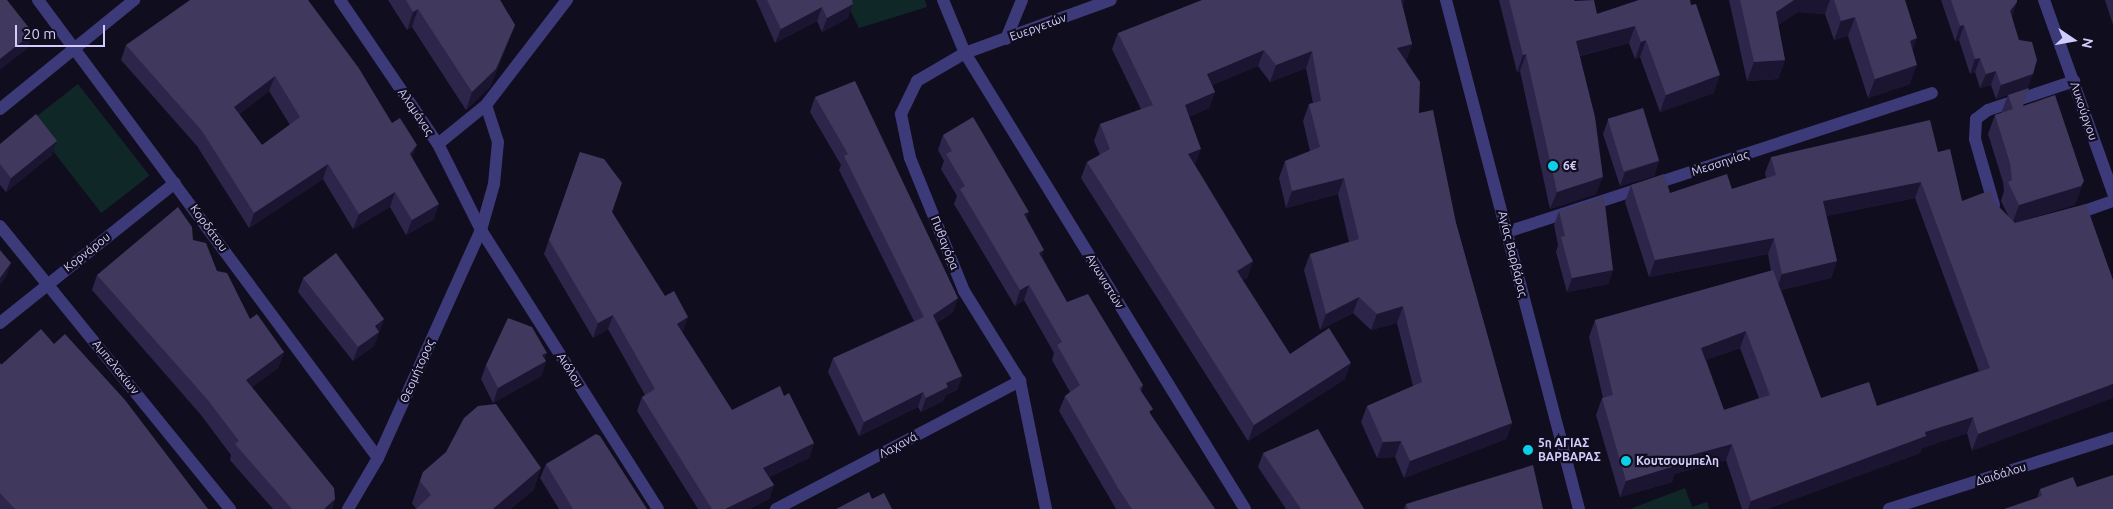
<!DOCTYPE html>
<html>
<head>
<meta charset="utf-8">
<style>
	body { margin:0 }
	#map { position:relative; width:2113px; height:509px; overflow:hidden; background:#100d1e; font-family:Ubuntu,sans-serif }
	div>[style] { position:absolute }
	.green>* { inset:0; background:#102727; transform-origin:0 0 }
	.minor>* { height:12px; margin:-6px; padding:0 6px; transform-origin:6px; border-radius:6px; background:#3d3a7a }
	.wall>* { inset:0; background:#2e264a }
	.shaded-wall>* { inset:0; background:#1b1531 }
	.building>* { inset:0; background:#40385d; transform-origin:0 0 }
	.dots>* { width:14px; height:14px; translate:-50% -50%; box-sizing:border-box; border:2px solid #100d1e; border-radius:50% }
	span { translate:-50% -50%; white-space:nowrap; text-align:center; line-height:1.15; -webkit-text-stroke:4.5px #100d1e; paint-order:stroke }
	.street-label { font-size:12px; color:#d2ccfc }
	.poi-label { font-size:12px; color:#d2ccfc; font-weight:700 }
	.left { translate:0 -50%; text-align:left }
	.north { position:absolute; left:2048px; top:15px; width:50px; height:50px; -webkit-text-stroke:4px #100d1e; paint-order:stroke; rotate:102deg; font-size:14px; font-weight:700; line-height:20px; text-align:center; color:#d2ccfc }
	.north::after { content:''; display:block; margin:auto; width:18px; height:22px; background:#d2ccfc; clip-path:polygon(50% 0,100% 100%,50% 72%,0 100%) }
	.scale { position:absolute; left:15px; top:25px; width:90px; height:22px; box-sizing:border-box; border:2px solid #d2ccfc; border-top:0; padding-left:6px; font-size:15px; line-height:18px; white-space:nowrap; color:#d2ccfc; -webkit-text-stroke:4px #100d1e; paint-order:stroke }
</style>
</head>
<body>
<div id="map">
	<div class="green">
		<i style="clip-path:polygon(845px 0,925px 0,927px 7px,859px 28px)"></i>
		<i style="left:78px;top:84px;width:116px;height:61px;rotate:52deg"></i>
		<i style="clip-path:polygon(1685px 488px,1692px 507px,1707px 502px,1709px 509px,1630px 509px)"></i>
	</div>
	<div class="minor">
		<i style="left:38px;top:0;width:570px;rotate:53.41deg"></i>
		<i style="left:340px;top:0;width:174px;rotate:55.8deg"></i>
		<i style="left:438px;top:144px;width:96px;rotate:63.4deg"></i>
		<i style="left:481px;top:230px;width:330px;rotate:57.6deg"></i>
		<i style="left:943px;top:0;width:57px;rotate:67.5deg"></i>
		<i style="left:965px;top:53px;width:535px;rotate:58.45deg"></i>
		<i style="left:1446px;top:0;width:526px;rotate:75.36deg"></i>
		<i style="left:2044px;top:0;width:205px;rotate:70.3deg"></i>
		<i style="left:1006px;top:39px;width:42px;rotate:-67.7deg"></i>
		<i style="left:0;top:109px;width:173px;rotate:-39.1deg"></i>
		<i style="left:438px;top:144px;width:62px;rotate:-39.1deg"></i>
		<i style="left:486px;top:105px;width:133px;rotate:-52.4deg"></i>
		<i style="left:1994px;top:205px;width:69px;rotate:-106.1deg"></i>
		<i style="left:1975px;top:139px;width:20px;rotate:-87deg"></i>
		<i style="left:1976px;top:119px;width:15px;rotate:-37deg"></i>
		<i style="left:1988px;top:110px;width:91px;rotate:-18.6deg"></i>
		<i style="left:2073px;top:215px;width:42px;rotate:-19.3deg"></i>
		<i style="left:0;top:226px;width:365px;rotate:50.9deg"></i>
		<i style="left:1507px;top:232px;width:447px;rotate:-18.1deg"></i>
		<i style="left:0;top:323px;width:224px;rotate:-38.7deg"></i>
		<i style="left:348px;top:509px;width:59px;rotate:-59.5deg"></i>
		<i style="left:378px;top:458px;width:250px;rotate:-65.7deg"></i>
		<i style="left:481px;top:230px;width:48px;rotate:-74.2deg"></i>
		<i style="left:494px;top:184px;width:42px;rotate:-84.6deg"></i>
		<i style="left:498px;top:142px;width:39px;rotate:-108deg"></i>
		<i style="left:776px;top:509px;width:276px;rotate:-27.7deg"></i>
		<i style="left:1046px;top:509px;width:131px;rotate:-101.5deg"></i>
		<i style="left:1020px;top:381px;width:106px;rotate:-121.9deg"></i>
		<i style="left:964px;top:291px;width:144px;rotate:-112.1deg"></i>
		<i style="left:910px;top:158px;width:45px;rotate:-101.6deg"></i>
		<i style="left:901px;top:114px;width:37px;rotate:-64deg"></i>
		<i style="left:917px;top:81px;width:56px;rotate:-30.3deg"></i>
		<i style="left:965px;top:53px;width:155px;rotate:-20deg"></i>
		<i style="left:1889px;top:509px;width:235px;rotate:-17.6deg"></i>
	</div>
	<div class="wall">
		<i style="clip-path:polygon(388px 0,500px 0,515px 25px,490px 87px,466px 110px,412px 27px,407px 30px)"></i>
		<i style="clip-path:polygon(756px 0,852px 0,848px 18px,822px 32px,817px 21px,775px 43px)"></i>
		<i style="clip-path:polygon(1499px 0,1574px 0,1597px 14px,1639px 0,1714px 93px,1660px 112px,1640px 57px,1635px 59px,1629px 43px,1580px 56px,1596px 194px,1550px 209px,1520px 71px,1517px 72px)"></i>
		<i style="clip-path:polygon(1729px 0,1905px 0,1913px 51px,1910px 84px,1868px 98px,1848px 36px,1834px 40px,1825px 14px,1798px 12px,1778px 25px,1785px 60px,1778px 79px,1747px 81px)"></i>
		<i style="clip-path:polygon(1941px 0,2017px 0,2012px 16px,2028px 88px,1996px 99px,1991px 85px,1980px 88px,1975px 72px,1970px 74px,1959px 40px,1955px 41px)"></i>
		<i style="clip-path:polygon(2105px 0,2113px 0,2113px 25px)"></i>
		<i style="clip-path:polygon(1403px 7px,1412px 44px,1406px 61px,1405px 61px,1419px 113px,1456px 223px,1512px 423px,1506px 439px,1404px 478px,1395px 457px,1377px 458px,1361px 422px,1367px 406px,1413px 386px,1397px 323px,1371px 330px,1353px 313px,1320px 330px,1304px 270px,1310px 254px,1349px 242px,1338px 194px,1286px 208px,1279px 178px,1285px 161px,1310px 151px,1303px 121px,1309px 104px,1313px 103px,1306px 68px,1270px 82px,1258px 66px,1212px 85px,1215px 92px,1209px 108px,1189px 117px,1195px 165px,1253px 261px,1247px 278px,1242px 280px,1290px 354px,1345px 379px,1248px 441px,1081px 178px,1087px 162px,1100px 155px,1094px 141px,1100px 124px,1141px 109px,1112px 49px,1118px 33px)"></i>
		<i style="clip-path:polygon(evenodd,126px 45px,358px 67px,412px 158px,434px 219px,406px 235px,390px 207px,353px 229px,323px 179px,249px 228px,197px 146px,121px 60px,126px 45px,269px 91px,290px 125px,262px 145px,239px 114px,269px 91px)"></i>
		<i style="clip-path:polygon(evenodd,2008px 95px,2023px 106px,2077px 200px,2074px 205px,2014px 223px,2086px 204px,1972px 451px,1967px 433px,1922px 448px,1920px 453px,1767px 509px,1742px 509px,1726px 460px,1674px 474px,1672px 482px,1620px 497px,1596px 415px,1602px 398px,1603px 398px,1589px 337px,1595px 320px,1771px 271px,1768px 254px,1649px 277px,1625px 202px,1631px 185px,1670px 193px,1732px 189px,1766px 178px,1765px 173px,1771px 157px,1938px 152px,1962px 201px,1995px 203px,2009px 217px,2001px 201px,2004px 191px,2003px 182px,1988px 134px,1995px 115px,2001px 113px,2008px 95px,1915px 198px,1979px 371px,1877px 406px,1821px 398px,1781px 290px,1831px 278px,1837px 261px,1826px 216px,1915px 198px,2008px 95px,1740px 348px,1759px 398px,1724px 410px,1706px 360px,1740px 348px)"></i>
		<i style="clip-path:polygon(815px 97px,958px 298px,953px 312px,937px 323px,962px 376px,957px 390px,946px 395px,943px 401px,921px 412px,918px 407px,859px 436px,828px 372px,833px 358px,914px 321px,839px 170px,841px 165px,810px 112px)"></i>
		<i style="clip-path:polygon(1608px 120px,1659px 161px,1654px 176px,1620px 186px,1603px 134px)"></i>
		<i style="clip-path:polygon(943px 135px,1026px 218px,1042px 257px,1067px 302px,1143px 385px,1141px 391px,1151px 415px,1215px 509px,1116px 509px,1059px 411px,1065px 396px,1070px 392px,1052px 360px,1054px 353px,1024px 300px,1015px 306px,954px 204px,957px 196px,941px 169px,944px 161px,938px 150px)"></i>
		<i style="clip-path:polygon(0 144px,52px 155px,6px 192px,0 185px)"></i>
		<i style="clip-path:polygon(580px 152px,612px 212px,683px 331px,682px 332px,732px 410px,784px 396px,814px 443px,809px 458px,769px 477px,774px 485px,769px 499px,749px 509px,698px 509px,637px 411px,642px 397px,645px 395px,608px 329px,593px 338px,544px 254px)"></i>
		<i style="clip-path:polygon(1559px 211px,1613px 270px,1608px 284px,1567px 292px,1556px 252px,1558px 245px,1554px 225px)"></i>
		<i style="clip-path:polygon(193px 240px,217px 271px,250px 319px,284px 352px,278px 368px,252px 387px,335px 499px,332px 509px,273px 509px,230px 460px,231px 455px,201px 415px,92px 290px,97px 275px)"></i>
		<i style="clip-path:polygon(303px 278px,384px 319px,374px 346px,353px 361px,298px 292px)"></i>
		<i style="clip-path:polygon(545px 359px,546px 361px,541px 376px,493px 403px,481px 379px,486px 365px)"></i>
		<i style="clip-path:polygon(0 363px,208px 509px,0 509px)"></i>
		<i style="clip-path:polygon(1263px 453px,1364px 509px,1286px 509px,1258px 467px)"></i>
		<i style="clip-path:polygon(546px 464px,647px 509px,559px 509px,540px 478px)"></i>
		<i style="clip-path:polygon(541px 468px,533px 491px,416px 509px,412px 503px,423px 472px)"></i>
		<i style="clip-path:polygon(2077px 487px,2113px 509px,2037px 498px,2040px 489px)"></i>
		<i style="clip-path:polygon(1406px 504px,1543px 509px,1404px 509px)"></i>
	</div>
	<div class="shaded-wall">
		<i style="clip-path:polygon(1397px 0,1405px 0,1402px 9px)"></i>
		<i style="clip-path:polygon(1794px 0,1830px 0,1825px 14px,1798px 12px,1769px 31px,1776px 12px)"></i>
		<i style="clip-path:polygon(2017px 2px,2012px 16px,2010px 11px)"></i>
		<i style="clip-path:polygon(853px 4px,848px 18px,822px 32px,827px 18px)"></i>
		<i style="clip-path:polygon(822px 7px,817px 21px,775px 43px,781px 29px)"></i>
		<i style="clip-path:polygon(418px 9px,412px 27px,407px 30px,413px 12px)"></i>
		<i style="clip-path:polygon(1855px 17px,1848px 36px,1834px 40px,1841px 21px)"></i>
		<i style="clip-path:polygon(515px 25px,490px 87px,466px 110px,472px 92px)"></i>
		<i style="clip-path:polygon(1964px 25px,1959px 40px,1955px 41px,1960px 26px)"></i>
		<i style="clip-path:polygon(1635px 26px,1629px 43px,1570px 58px,1576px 41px)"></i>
		<i style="clip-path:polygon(33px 33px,28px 48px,0 70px,0 59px)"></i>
		<i style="clip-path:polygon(1917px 38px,1911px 57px,1910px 41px)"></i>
		<i style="clip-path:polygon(1646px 40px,1640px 57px,1635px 59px,1641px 42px)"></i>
		<i style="clip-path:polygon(1412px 44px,1406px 61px,1391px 65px,1397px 48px)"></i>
		<i style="clip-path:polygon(1264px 50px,1258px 66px,1201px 90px,1207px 74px)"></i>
		<i style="clip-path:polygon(1312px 51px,1306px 68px,1270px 82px,1276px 65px)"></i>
		<i style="clip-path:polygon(1526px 54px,1520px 71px,1517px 72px,1523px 55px)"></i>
		<i style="clip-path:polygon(1980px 58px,1975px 72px,1970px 74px,1975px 59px)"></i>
		<i style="clip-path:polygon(1785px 60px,1778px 79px,1747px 81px,1754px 62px)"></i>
		<i style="clip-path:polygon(1917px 65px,1910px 84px,1868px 98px,1875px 79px)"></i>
		<i style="clip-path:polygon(1996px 71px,1991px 85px,1980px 88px,1986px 74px)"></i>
		<i style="clip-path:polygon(2033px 74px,2028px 88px,1996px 99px,2001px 85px)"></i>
		<i style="clip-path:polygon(1720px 75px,1714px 93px,1660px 112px,1666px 95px)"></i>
		<i style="clip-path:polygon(275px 76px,269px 91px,228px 122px,234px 107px)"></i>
		<i style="clip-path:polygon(1215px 92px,1209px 108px,1179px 122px,1185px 105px)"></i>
		<i style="clip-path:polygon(57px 141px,52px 155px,6px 192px,11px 178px)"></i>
		<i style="clip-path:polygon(417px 145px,411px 160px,410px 154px)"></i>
		<i style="clip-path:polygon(1201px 149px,1195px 166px,1188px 154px)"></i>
		<i style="clip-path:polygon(1659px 161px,1654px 176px,1620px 186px,1625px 172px)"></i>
		<i style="clip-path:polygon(328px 164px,323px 179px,249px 228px,254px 213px)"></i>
		<i style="clip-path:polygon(1603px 177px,1596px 194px,1550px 209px,1557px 192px)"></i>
		<i style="clip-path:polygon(1344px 178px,1338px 194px,1286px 208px,1292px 191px)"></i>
		<i style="clip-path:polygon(2084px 181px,2077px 200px,2074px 205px,2012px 224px,2019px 205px)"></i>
		<i style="clip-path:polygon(1921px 182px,1915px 198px,1817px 218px,1823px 201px)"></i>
		<i style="clip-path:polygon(395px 192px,390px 207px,353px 229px,359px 214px)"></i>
		<i style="clip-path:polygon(439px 204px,434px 219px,406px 235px,412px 220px)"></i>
		<i style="clip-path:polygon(1029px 212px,1023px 227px,1024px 214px)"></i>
		<i style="clip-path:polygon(1774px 238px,1768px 254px,1649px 277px,1655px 260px)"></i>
		<i style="clip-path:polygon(1044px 250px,1039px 265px,1039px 253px)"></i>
		<i style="clip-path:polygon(1253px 261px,1247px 278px,1231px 287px,1237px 271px)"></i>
		<i style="clip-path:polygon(1837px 261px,1831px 278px,1776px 291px,1782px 274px)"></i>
		<i style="clip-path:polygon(11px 263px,6px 277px,0 285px,0 278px)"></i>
		<i style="clip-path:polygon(1613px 270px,1608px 284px,1567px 292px,1572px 278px)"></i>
		<i style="clip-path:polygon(1029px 285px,1024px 300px,1015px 306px,1020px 290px)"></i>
		<i style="clip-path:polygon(1359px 297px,1353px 313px,1320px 330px,1326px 314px)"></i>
		<i style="clip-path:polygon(958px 298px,953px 312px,928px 330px,933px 315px)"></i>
		<i style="clip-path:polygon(1403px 306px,1397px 323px,1371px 330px,1377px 314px)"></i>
		<i style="clip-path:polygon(613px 315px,608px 329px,593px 338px,598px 323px)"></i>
		<i style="clip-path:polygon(688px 317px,683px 331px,672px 338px,677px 324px)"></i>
		<i style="clip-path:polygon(384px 319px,374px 346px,353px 361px,358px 347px,375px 326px)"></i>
		<i style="clip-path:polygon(1746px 331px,1740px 348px,1695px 364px,1701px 348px)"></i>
		<i style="clip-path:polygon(284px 352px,278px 368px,240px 396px,246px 380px)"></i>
		<i style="clip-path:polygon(547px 353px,543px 363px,546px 361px,541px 376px,493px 403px,498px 388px,542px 355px)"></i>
		<i style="clip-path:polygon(1351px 363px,1345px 379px,1248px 441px,1254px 425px)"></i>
		<i style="clip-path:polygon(962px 376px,957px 390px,946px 395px,943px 401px,921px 412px,926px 398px,946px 383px)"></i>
		<i style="clip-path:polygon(2113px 384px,2113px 398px,1972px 451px,1978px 434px)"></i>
		<i style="clip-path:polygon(923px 392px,918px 407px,859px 436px,864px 422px)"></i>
		<i style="clip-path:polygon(1973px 417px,1967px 433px,1922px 448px,1920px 453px,1767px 509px,1748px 509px,1751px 501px,1925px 432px)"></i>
		<i style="clip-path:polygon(1512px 423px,1506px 439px,1404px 478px,1410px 461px)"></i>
		<i style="clip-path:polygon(1401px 441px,1395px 457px,1377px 458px,1383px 442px)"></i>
		<i style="clip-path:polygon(814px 443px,809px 458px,758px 482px,763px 468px)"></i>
		<i style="clip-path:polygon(1732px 444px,1726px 460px,1674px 474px,1672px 482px,1620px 497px,1626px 481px,1676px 459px)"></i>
		<i style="clip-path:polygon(541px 468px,533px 491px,511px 509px,493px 509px)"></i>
		<i style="clip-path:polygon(774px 485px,769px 499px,749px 509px,725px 509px)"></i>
		<i style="clip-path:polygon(335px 499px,332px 509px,324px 509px)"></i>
	</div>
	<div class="building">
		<i style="clip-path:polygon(0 0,7px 0,33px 33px,0 59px)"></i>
		<i style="clip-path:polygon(evenodd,190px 0,308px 0,358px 67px,392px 123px,400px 118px,417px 145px,410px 154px,439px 204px,412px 220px,395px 192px,359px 214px,328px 164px,254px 213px,202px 131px,126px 45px,190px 0,275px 76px,300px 117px,262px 145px,234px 107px,275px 76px)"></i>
		<i style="clip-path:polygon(406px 0,500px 0,515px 25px,496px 69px,472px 92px,418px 9px,413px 12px)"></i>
		<i style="clip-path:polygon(767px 0,852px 0,853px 4px,827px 18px,822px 7px,781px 29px)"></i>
		<i style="clip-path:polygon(1202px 0,1401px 0,1412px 44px,1397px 48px,1420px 82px,1419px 113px,1433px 110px,1456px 223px,1512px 423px,1410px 461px,1401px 441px,1383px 442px,1367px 406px,1422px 382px,1403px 306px,1377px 314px,1359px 297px,1326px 314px,1310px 254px,1359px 239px,1344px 178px,1292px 191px,1285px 161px,1320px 147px,1309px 104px,1321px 101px,1312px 51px,1276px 65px,1264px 50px,1207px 74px,1215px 92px,1185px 105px,1201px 149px,1188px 154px,1253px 261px,1237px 271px,1290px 354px,1329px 328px,1351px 363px,1254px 425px,1087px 162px,1110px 149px,1100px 124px,1153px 105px,1118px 33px)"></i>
		<i style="clip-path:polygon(1509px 0,1574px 0,1574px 1px,1594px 0,1597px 14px,1639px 0,1690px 0,1691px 5px,1696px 4px,1720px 75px,1666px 95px,1646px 40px,1641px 42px,1635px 26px,1576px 41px,1595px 117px,1603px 177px,1557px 192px,1526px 54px,1523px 55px)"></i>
		<i style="clip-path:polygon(1740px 0,1794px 0,1776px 12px,1785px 60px,1754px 62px)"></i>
		<i style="clip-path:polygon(1834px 0,1905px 0,1917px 38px,1910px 41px,1917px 65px,1875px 79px,1855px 17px,1841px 21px)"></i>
		<i style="clip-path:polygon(1951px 0,2017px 0,2017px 2px,2010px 11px,2019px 40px,2032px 42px,2037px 60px,2033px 74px,2001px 85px,1996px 71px,1986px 74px,1980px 58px,1975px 59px,1964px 25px,1960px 26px)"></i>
		<i style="clip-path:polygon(855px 81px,958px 298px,933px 315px,962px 376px,946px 383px,948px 387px,926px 398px,923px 392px,864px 422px,833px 358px,924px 317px,844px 156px,848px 154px,815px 97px)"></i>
		<i style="clip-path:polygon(2029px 88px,2023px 106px,2055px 95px,2084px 181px,2081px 186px,2019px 205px,2008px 182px,2012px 180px,2010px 163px,1995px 115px,2013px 109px,2008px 95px)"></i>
		<i style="left:1643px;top:108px;width:55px;height:37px;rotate:73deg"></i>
		<i style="clip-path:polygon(36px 114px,57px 141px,11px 178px,0 164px,0 144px)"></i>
		<i style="clip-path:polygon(973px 117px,1029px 212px,1024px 214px,1044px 250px,1039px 253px,1067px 302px,1088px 294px,1143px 385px,1139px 388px,1153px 409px,1149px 412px,1215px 509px,1132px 509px,1118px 488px,1065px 396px,1080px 385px,1057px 345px,1062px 342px,1029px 285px,1020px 290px,960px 189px,965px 186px,946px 154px,952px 151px,943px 135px)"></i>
		<i style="clip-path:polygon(evenodd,1930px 120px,1938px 152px,1950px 149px,1962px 201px,1991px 190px,1995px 203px,2015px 223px,2086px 204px,2113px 280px,2113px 384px,1978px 434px,1973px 417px,1925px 432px,1926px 436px,1751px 501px,1732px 444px,1676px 459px,1678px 465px,1626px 481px,1602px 398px,1613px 395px,1595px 320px,1773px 270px,1821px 398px,1869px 382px,1877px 406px,1990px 368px,1921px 182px,1823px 201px,1837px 261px,1782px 274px,1774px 238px,1655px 260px,1631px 185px,1664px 174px,1670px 193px,1727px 174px,1732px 189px,1776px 175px,1771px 157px,1930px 120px,1746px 331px,1770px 395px,1724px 410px,1701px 348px,1746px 331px)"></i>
		<i style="clip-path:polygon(580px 152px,604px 159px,622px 183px,612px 212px,665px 296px,674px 291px,688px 317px,677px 324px,732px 410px,780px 386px,784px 396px,789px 393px,814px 443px,763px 468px,774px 485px,725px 509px,712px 509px,642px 397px,655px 389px,613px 315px,598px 323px,549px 240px)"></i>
		<i style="clip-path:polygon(1604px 196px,1613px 270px,1572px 278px,1561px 237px,1565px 236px,1559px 211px)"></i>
		<i style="clip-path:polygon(178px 207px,192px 227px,193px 240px,206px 243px,217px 271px,227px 273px,250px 319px,257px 314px,284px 352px,246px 380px,334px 488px,335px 499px,324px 509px,292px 509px,235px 444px,239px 441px,207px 399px,97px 275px)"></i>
		<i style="clip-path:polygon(0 250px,11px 263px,0 278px)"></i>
		<i style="clip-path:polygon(336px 253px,384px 319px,375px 326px,379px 332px,358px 347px,303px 278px)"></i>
		<i style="clip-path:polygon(508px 318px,532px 327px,547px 353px,542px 355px,546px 361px,498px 388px,486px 365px)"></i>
		<i style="clip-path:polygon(41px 329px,54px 344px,65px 334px,125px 400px,208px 509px,15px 509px,0 493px,0 363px,1px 365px)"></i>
		<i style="clip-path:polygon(496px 404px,541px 468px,493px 509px,416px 509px,431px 495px,420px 481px,423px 472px,446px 452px,464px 418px,478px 406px)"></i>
		<i style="clip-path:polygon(1318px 429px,1364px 509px,1301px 509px,1263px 453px)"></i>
		<i style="clip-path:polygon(596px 434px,600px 436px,647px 509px,573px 509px,546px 464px)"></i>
		<i style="clip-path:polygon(1533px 465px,1543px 509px,1408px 509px,1406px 504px)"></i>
		<i style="clip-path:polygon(2113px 475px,2113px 509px,2004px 509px,2042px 496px,2040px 489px,2073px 477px,2077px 487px)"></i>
		<i style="clip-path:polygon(869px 492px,872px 499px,884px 493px,892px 509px,836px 509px)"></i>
	</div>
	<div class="dots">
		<i style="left:1553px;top:166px;background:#0cd0e9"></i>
		<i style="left:1528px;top:450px;background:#0cd0e9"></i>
		<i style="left:1626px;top:461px;background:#0cd0e9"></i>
	</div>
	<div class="street-label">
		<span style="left:1038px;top:27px;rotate:-20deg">Ευεργετών</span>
		<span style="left:2084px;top:111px;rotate:71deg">Λυκούργου</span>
		<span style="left:416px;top:112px;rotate:56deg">Αλαμάνας</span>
		<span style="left:1720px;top:163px;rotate:-18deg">Μεσσηνίας</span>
		<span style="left:209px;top:228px;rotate:54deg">Κορδάτου</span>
		<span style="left:945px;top:243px;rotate:68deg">Πυθαγόρα</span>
		<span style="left:87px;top:252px;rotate:-38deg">Κορνάρου</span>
		<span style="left:1513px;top:254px;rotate:76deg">Αγίας Βαρβάρας</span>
		<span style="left:1105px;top:281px;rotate:59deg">Αγωνιστών</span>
		<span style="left:116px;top:367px;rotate:51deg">Αμπελακίων</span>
		<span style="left:570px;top:370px;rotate:58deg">Αιόλου</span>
		<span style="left:417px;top:371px;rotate:-66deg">Θεομήτορος</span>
		<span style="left:898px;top:445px;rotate:-28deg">Λαχανά</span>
		<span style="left:2001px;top:474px;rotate:-17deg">Δαιδάλου</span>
	</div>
	<div class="poi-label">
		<span class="left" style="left:1563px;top:166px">6€</span>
		<span class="left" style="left:1538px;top:450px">5η ΑΓΙΑΣ<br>ΒΑΡΒΑΡΑΣ</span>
		<span class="left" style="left:1636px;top:461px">Κουτσουμπελη</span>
	</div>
	<div class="north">N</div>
	<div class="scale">20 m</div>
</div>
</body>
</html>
